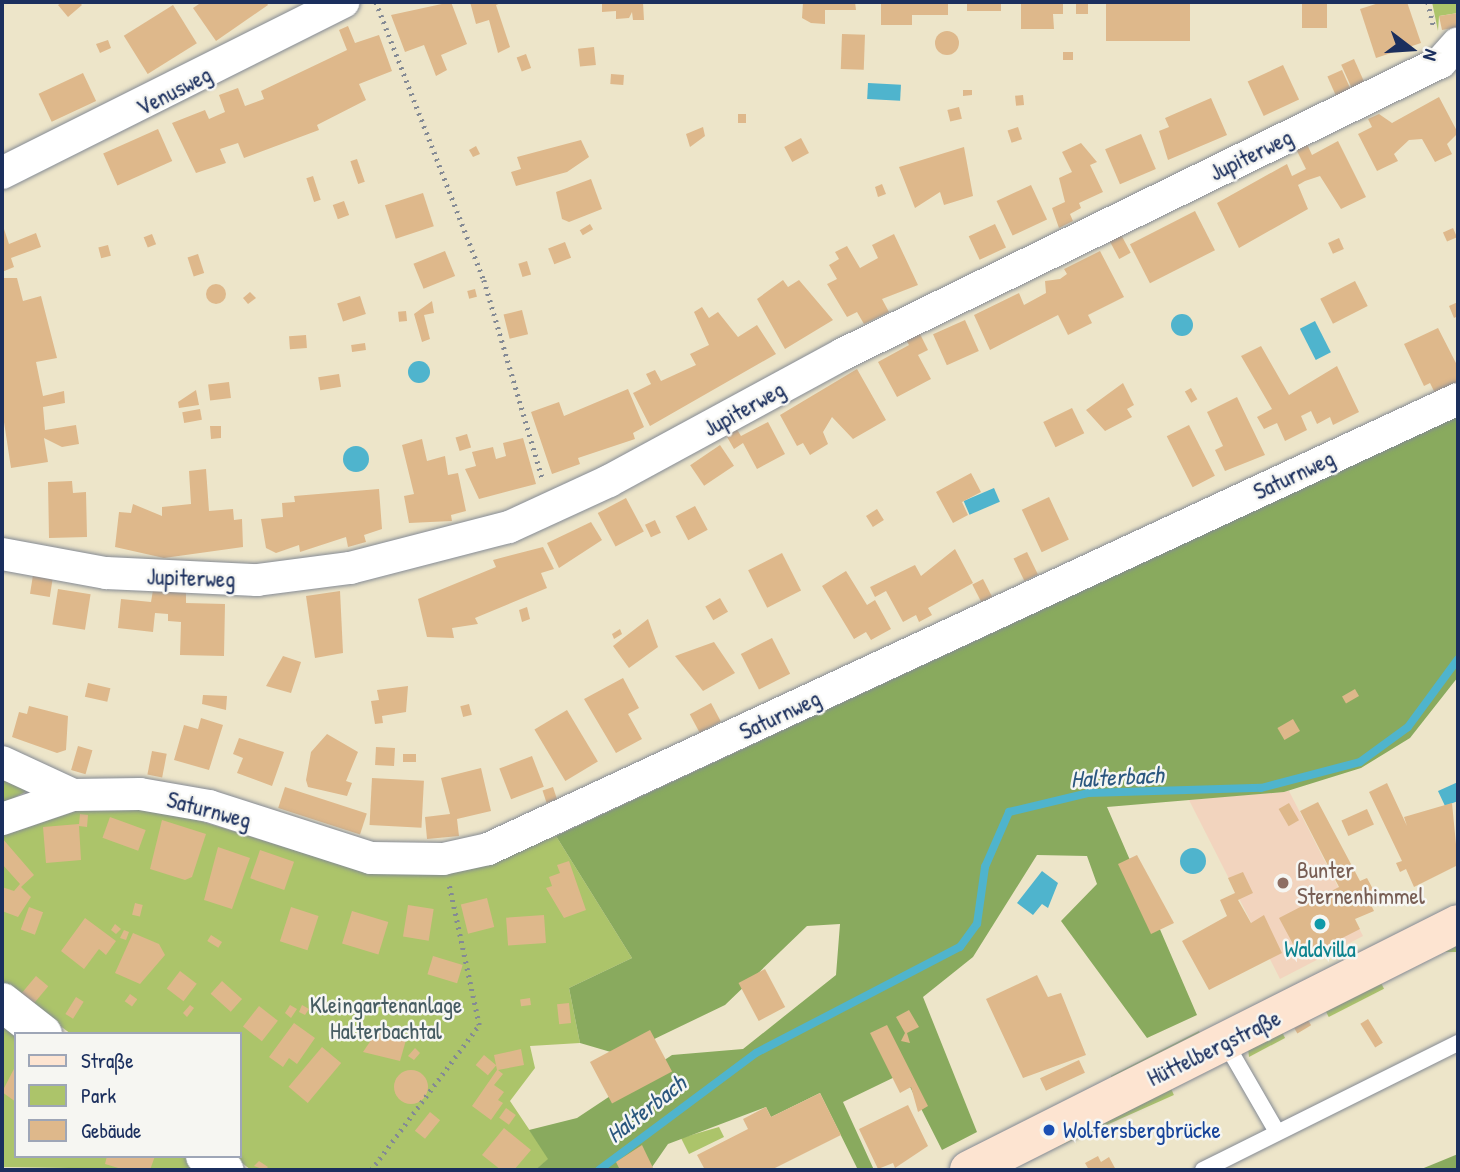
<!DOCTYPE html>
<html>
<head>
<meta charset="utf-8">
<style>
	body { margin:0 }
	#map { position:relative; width:1460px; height:1172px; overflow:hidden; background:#ede5c9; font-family:"Patrick Hand",sans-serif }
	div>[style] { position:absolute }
	.built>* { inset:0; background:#f2d4be }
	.green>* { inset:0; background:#acc46a; transform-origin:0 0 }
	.forest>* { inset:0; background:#89aa5e }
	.water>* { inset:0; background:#4fb4cd; transform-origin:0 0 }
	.round { border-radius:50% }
	.stream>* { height:8px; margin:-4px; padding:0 4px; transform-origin:4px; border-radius:4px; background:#4fb4cd }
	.building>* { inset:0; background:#deb88b; transform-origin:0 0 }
	.path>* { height:4.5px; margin-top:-2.25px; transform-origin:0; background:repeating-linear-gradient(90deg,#848a94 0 2px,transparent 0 7px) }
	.roads { filter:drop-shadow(0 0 2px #848a94) drop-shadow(0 0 2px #848a94) }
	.service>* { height:16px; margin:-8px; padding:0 8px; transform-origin:8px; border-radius:8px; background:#fff }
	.minor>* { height:32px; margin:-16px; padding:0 16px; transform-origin:16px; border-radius:16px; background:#fff }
	.tertiary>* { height:38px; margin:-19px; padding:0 19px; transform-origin:19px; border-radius:19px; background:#fff }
	.secondary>* { height:38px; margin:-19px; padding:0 19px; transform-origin:19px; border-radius:19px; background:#fde4d1 }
	.dots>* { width:19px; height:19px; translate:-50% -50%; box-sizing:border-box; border:4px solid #f6f6f2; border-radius:50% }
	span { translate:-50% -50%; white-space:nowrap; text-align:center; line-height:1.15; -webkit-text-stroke:5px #f6f6f2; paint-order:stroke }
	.street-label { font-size:23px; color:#1b2f5e }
	.education-label { font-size:23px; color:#785e54 }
	.left { translate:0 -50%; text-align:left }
	.culture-label { font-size:23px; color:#0d838f }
	.park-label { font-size:23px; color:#465c62 }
	.transit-label { font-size:23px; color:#164399 }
	.water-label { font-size:24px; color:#2b577f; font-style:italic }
	.frame { position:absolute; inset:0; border:4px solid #1b2f5e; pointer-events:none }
	.legend { position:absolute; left:14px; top:1032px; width:228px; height:126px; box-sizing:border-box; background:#f6f6f2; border:2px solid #9ea6b7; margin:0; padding:9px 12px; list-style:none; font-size:21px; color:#1b2f5e }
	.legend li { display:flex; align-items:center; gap:14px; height:35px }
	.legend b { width:35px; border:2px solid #9ea6b7 }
	.north { position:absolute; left:1376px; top:14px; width:70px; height:70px; -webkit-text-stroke:5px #f6f6f2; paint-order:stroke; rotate:107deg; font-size:19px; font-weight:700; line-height:28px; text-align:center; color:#1b2f5e }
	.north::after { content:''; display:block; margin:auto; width:24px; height:32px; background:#1b2f5e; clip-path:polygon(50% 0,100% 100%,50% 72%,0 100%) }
</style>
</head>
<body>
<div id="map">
	<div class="built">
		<i style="clip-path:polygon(1289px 791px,1363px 936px,1280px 979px,1189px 800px)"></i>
	</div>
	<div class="green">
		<i style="clip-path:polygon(1432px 2px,1458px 2px,1458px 13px,1439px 16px,1438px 31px)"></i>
		<i style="clip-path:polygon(2px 777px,29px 790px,2px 804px)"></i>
		<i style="clip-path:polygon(155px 807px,339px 864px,492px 861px,556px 836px,632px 958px,569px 988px,580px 1043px,530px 1046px,535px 1068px,510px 1101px,549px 1159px,535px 1170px,251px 1170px,233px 1156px,240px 1156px,240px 1034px,71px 1034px,2px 982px,2px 836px,79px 810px)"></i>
		<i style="left:1458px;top:939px;width:13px;height:62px;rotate:90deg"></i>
		<i style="left:1379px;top:979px;width:11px;height:62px;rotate:63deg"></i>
		<i style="clip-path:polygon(2px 1014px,16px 1034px,16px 1156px,188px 1156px,206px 1170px,2px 1167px)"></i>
		<i style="clip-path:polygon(1280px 1028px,1285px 1038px,1249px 1057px,1248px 1049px)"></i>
		<i style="left:1199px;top:1031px;width:7px;height:99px;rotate:63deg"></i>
		<i style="left:1169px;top:1084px;width:12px;height:140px;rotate:66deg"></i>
		<i style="clip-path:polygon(719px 1127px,724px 1137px,689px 1154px,681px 1138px)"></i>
	</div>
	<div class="forest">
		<i style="clip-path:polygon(1458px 416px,1458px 677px,1410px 738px,1361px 768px,1284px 792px,1107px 807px,1197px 1015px,1147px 1038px,1061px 921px,1097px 884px,1087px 856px,1037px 855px,973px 957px,923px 997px,977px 1132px,942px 1150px,903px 1073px,843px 1102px,874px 1170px,858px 1170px,820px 1093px,771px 1117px,766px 1107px,668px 1144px,650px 1170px,535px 1170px,548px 1159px,529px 1130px,577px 1118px,672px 1055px,743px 1049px,836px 975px,840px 924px,807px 926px,725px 1005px,621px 1055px,580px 1043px,569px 988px,632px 958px,556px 836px)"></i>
		<i style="clip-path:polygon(1458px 1154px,1458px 1170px,1419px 1170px)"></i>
	</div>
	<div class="water">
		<i style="left:868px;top:83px;width:33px;height:16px;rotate:3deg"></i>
		<i class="round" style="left:1171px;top:314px;width:22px;height:22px"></i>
		<i style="left:1315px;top:321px;width:35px;height:17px;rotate:63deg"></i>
		<i class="round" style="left:408px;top:361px;width:22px;height:22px"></i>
		<i class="round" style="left:343px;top:446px;width:26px;height:26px"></i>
		<i style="left:994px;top:488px;width:15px;height:33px;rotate:67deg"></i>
		<i style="clip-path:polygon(1458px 782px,1458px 801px,1445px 806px,1438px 791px)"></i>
		<i class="round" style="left:1180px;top:848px;width:26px;height:26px"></i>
		<i style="clip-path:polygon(1042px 871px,1058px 883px,1048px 908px,1042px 904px,1033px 915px,1017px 903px)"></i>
	</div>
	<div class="stream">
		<i style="left:599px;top:1170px;width:196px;rotate:-36.7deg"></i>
		<i style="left:756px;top:1053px;width:230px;rotate:-27.5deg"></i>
		<i style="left:960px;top:947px;width:29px;rotate:-54deg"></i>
		<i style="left:977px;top:924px;width:58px;rotate:-82deg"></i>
		<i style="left:985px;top:867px;width:60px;rotate:-66.4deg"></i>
		<i style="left:1009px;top:812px;width:81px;rotate:-13.5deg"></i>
		<i style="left:1088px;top:793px;width:173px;rotate:-1.7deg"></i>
		<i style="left:1261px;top:788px;width:102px;rotate:-14.7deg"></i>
		<i style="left:1360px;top:762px;width:59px;rotate:-36.1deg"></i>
		<i style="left:1408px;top:727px;width:84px;rotate:-53.7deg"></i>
	</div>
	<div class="building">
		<i style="clip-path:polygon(63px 2px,79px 2px,82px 5px,68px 17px,58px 5px)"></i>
		<i style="clip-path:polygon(202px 2px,266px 2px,268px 5px,216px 41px,193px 8px)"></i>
		<i style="clip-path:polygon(451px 2px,467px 44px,441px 55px,447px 70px,436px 76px,424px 45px,405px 52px,391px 15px)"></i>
		<i style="clip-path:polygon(470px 2px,504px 2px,496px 5px,510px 47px,498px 53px,489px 20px,476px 24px)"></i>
		<i style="clip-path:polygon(643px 2px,644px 20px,633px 20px,632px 12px,629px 18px,616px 19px,616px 11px,602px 12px,602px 3px)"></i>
		<i style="clip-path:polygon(803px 2px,855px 2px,856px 10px,825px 10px,825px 24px,811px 23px,802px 18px)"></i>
		<i style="clip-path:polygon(881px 2px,948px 2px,948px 15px,912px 15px,912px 25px,881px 25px)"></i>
		<i style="left:967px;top:2px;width:34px;height:9px"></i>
		<i style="clip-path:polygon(1021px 2px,1063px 2px,1063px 14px,1053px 14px,1054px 29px,1021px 29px)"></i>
		<i style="left:1076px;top:2px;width:12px;height:12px"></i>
		<i style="left:1106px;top:2px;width:84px;height:39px"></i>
		<i style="left:1302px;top:2px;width:25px;height:26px"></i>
		<i style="clip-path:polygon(1382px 2px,1407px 2px,1421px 43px,1376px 58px,1360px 9px)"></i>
		<i style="left:173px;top:5px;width:45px;height:58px;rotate:58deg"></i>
		<i style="clip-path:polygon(1458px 13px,1458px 27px,1442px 30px,1439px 16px)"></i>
		<i style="clip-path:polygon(348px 26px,355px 43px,379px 35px,392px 71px,359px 84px,366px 100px,317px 125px,319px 130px,244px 158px,238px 143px,220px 149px,226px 163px,196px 173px,172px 123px,205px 110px,209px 119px,225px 112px,219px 95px,238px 88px,245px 106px,264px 99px,261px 91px,347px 50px,339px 30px)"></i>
		<i class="round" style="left:935px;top:31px;width:24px;height:24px"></i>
		<i style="left:842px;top:34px;width:23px;height:35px;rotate:2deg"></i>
		<i style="clip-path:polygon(108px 40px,111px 48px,100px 53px,96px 44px)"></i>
		<i style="left:594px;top:47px;width:18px;height:16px;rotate:84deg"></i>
		<i style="left:1063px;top:52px;width:10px;height:8px"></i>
		<i style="left:526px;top:54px;width:15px;height:10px;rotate:70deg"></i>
		<i style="left:1354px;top:59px;width:27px;height:14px;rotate:66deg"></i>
		<i style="left:1283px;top:65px;width:38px;height:39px;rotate:65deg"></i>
		<i style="left:1342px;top:70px;width:22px;height:16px;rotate:66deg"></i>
		<i style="left:83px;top:73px;width:31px;height:49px;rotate:65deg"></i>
		<i style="left:611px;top:74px;width:13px;height:10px;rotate:4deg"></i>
		<i style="clip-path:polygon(963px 90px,972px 90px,972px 95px,963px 96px)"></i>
		<i style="left:1023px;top:95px;width:10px;height:8px;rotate:84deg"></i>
		<i style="clip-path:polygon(1439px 97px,1458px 133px,1447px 144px,1452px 154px,1435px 162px,1422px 139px,1409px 140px,1394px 154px,1398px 161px,1377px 171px,1358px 134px,1372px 127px,1368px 119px,1379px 114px,1392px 123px)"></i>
		<i style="clip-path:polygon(1211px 98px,1227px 135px,1168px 160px,1159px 131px,1169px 127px,1165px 118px)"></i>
		<i style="left:959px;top:107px;width:12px;height:12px;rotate:76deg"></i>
		<i style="left:738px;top:114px;width:8px;height:9px"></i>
		<i style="clip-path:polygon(703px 127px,705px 136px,690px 147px,686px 134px)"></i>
		<i style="left:1018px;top:127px;width:13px;height:11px;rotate:72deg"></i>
		<i style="left:158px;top:129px;width:35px;height:60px;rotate:66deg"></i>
		<i style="left:1141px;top:134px;width:38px;height:39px;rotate:67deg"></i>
		<i style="left:801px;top:138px;width:17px;height:19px;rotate:62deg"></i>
		<i style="clip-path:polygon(581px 140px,589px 157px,567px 172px,516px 186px,511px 172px,521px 169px,517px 157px)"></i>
		<i style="clip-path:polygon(1338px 141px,1366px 197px,1341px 209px,1320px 176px,1305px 181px,1298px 185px,1308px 209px,1239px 248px,1217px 203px,1287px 164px,1292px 176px,1306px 169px,1296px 149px,1307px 144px,1312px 155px)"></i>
		<i style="clip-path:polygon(1081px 143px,1097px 162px,1090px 165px,1103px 192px,1079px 203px,1081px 208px,1070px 214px,1073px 221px,1059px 228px,1052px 208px,1065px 202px,1059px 178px,1072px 172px,1062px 152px)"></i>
		<i style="clip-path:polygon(476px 146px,480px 154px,473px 157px,469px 150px)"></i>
		<i style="clip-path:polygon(964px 147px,973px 196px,944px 205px,940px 192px,915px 208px,899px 167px)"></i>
		<i style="left:357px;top:159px;width:24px;height:7px;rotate:71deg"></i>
		<i style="left:313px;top:176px;width:25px;height:7px;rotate:72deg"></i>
		<i style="clip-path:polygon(591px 179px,602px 209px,569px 222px,562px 219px,556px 192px)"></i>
		<i style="clip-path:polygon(882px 184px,886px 194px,878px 197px,875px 187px)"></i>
		<i style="left:1031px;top:185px;width:38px;height:38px;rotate:65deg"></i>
		<i style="left:423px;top:193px;width:35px;height:40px;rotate:72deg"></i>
		<i style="left:344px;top:201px;width:15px;height:12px;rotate:70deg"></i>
		<i style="left:1195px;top:211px;width:44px;height:73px;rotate:63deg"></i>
		<i style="clip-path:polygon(2px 223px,9px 244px,36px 233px,41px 247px,11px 258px,14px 267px,2px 272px)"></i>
		<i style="left:590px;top:224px;width:6px;height:12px;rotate:59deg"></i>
		<i style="left:995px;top:224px;width:26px;height:29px;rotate:65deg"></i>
		<i style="left:1453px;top:228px;width:10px;height:11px;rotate:66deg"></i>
		<i style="left:1118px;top:229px;width:27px;height:13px;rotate:62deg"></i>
		<i style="left:152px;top:234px;width:11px;height:9px;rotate:68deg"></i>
		<i style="clip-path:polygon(894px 234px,918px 285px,882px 299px,889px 312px,864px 324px,857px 312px,847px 317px,827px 284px,837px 279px,829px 265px,839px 259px,835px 252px,847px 246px,860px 268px,878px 258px,872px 245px)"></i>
		<i style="left:1339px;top:238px;width:12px;height:12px;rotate:66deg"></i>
		<i style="left:565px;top:242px;width:17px;height:18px;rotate:69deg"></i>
		<i style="left:108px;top:245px;width:11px;height:10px;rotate:75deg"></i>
		<i style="left:445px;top:251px;width:27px;height:34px;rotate:68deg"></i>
		<i style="clip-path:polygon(1100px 251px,1124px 297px,1088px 315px,1092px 323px,1068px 335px,1058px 315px,990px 350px,974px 315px,1019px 293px,1024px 305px,1046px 293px,1045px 281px,1060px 279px,1067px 274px,1064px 269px)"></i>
		<i style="left:198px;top:254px;width:20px;height:11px;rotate:72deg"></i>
		<i style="left:527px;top:261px;width:14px;height:9px;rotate:73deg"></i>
		<i style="clip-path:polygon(2px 278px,17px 278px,23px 301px,41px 296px,57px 358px,36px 362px,43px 396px,64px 391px,65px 403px,43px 407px,45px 430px,76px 425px,79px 444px,62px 447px,44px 438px,48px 462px,11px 468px,2px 409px)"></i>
		<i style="clip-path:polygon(783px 280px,788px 287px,799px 280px,833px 320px,785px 349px,757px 299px)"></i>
		<i style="left:1355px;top:281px;width:28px;height:39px;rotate:63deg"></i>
		<i class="round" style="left:206px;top:284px;width:20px;height:20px"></i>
		<i style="left:475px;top:289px;width:8px;height:8px;rotate:76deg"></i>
		<i style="clip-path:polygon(250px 292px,256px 298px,248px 304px,243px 298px)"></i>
		<i style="left:360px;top:296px;width:19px;height:24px;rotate:72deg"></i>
		<i style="clip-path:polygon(432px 301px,434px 313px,424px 315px,430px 339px,422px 342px,414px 314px)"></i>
		<i style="clip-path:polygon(1458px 302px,1458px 316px,1454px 318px,1449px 306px)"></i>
		<i style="clip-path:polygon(702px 307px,709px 318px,718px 312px,738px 337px,757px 325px,776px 354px,650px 426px,633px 393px,651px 384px,646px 374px,655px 370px,661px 381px,696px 365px,690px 354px,709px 345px,694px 312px)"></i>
		<i style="left:522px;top:310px;width:25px;height:19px;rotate:76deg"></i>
		<i style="left:406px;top:311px;width:10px;height:8px;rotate:84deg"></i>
		<i style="left:965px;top:320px;width:34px;height:35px;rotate:66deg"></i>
		<i style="clip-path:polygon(917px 328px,928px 350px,918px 355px,931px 379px,897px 397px,878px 362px,909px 345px,903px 335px)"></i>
		<i style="clip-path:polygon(1438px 328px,1458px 367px,1458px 385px,1436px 395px,1430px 383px,1424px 386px,1404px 344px)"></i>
		<i style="left:306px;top:335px;width:13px;height:17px;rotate:86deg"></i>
		<i style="left:365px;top:343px;width:7px;height:14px;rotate:82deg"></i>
		<i style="clip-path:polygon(1261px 346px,1289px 395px,1337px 366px,1359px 412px,1333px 425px,1330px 417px,1317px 424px,1311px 411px,1301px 416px,1307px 430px,1285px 441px,1277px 423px,1264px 429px,1257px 417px,1272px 409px,1241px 356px)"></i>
		<i style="clip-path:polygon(857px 369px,886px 420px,853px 439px,832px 417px,823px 432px,828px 444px,810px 455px,803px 443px,797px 446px,780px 415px)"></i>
		<i style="left:339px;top:374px;width:13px;height:21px;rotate:81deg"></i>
		<i style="left:229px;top:382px;width:16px;height:21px;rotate:83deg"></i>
		<i style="clip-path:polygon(1123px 383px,1134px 405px,1127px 409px,1132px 417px,1105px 431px,1086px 410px)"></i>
		<i style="left:1191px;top:388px;width:13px;height:7px;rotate:61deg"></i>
		<i style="clip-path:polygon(628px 389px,644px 427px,633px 433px,635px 439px,578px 458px,580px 464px,552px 474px,531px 412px,559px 402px,564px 416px)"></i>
		<i style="clip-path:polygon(196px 390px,199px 405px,179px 408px,178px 402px)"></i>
		<i style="clip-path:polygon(1237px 397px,1265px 455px,1225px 471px,1215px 450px,1223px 446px,1207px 412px)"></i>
		<i style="left:1072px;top:408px;width:28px;height:32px;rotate:64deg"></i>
		<i style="left:200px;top:409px;width:11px;height:18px;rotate:80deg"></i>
		<i style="clip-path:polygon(768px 422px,785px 454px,757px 469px,743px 443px,734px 449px,723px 430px,733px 423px,741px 436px)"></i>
		<i style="left:1189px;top:425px;width:57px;height:25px;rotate:63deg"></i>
		<i style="clip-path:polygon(210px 426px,221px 426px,221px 438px,211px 439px)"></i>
		<i style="left:467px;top:434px;width:14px;height:12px;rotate:73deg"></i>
		<i style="clip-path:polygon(523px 438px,536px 484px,479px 499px,465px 469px,476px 466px,472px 452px,493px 447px,496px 459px,506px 456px,503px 443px)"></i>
		<i style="clip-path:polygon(422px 439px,427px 461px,445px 456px,448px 475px,458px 473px,466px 511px,451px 515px,452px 521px,409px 523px,404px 496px,414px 494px,402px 445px)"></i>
		<i style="left:720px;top:445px;width:25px;height:36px;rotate:56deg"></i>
		<i style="clip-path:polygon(206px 469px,209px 511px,233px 509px,234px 520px,242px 519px,243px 547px,164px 558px,115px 547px,119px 512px,131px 513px,133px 504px,162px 516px,162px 507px,191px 504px,189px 471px)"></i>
		<i style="clip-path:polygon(971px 473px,981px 492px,962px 502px,968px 515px,953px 523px,936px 492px)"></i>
		<i style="clip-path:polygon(72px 481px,73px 493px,86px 492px,87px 537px,49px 538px,48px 482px)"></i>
		<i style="clip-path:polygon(379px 489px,382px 529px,364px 535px,366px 542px,348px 547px,346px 537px,300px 552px,299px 545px,276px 553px,266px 548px,261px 519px,283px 517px,282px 503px,295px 502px,294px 496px)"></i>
		<i style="left:1049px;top:497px;width:47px;height:30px;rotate:65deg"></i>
		<i style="left:626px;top:498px;width:38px;height:32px;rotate:62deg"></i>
		<i style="left:695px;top:506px;width:27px;height:22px;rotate:62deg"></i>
		<i style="left:877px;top:509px;width:13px;height:13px;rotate:58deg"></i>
		<i style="left:655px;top:520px;width:14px;height:11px;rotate:65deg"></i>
		<i style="clip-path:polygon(591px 522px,602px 540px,559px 568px,547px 543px)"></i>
		<i style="clip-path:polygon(543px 547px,554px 569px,541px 573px,547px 588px,475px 618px,478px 624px,452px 628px,454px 638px,427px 637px,418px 599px,496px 567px,493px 560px)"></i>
		<i style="clip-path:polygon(955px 549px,973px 583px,928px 608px,932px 615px,919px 622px,916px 615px,903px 622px,886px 591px,875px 597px,870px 587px,915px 565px,921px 576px)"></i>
		<i style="left:1027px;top:552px;width:25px;height:15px;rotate:64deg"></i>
		<i style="left:782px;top:553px;width:42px;height:38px;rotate:63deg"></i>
		<i style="clip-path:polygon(846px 571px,867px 605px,875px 600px,891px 629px,871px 640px,866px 632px,854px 639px,822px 586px)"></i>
		<i style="left:33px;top:575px;width:20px;height:19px;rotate:9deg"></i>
		<i style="left:983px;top:579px;width:20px;height:12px;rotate:63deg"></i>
		<i style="left:58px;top:589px;width:33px;height:36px;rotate:9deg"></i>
		<i style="clip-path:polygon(153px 590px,186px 591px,186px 603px,225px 604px,224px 656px,180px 655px,181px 622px,168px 621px,168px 614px,155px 613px,153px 632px,118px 628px,121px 599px,151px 602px)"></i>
		<i style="clip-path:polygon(340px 591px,343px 653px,315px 658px,306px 596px)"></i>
		<i style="left:720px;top:598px;width:16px;height:17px;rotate:60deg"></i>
		<i style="clip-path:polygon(527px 607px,530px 619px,522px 622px,519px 610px)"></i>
		<i style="clip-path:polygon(648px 619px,658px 647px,629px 668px,613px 646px)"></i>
		<i style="clip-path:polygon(620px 629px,622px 634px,614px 639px,612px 634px)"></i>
		<i style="left:772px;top:638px;width:40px;height:35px;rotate:63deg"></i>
		<i style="clip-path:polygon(714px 642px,735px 673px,703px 691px,675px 656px)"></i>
		<i style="clip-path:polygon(283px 656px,301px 662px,291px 693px,266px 686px)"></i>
		<i style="clip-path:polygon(623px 678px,639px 708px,628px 714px,642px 739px,616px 753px,584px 699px)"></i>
		<i style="left:88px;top:683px;width:23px;height:14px;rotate:13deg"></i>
		<i style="clip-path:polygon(408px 686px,406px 712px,382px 716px,383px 723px,375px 724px,371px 701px,379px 700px,377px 690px)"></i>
		<i style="left:1355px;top:689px;width:8px;height:15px;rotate:60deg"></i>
		<i style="clip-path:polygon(203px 695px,227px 696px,226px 710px,202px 704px)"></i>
		<i style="left:711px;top:703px;width:21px;height:24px;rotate:62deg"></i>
		<i style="left:469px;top:704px;width:11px;height:9px;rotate:75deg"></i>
		<i style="clip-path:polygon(29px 706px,68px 716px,66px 750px,57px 753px,12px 737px,19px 712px,27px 714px)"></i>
		<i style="left:567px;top:710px;width:60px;height:38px;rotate:59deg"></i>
		<i style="clip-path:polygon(201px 718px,223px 725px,209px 770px,174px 760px,184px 725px,198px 729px)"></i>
		<i style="left:1293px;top:719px;width:14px;height:18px;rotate:60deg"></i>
		<i style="clip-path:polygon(327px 734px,358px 752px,346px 781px,352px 783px,347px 796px,308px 787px,306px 780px,311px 752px)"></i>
		<i style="clip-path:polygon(239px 738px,284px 752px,272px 786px,237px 773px,243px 758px,233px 754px)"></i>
		<i style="left:78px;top:746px;width:15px;height:25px;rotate:16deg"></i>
		<i style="left:376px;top:747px;width:19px;height:18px;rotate:3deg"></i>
		<i style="left:152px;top:751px;width:15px;height:24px;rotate:11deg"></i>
		<i style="left:403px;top:754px;width:13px;height:8px"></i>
		<i style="left:532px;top:756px;width:33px;height:35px;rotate:69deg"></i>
		<i style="clip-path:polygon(481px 768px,491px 811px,457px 819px,459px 836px,427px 839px,425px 817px,450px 814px,441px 778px)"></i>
		<i style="left:372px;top:778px;width:52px;height:47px;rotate:3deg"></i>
		<i style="clip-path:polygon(1387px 783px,1407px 826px,1404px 817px,1452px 803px,1458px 865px,1414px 887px,1406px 869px,1400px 872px,1396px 863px,1402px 861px,1369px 792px)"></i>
		<i style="left:285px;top:787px;width:86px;height:22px;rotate:18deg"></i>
		<i style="left:553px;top:787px;width:13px;height:11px;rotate:72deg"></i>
		<i style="clip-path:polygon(1318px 802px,1360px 881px,1367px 878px,1375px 893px,1367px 897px,1374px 911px,1355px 919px,1360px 929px,1301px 959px,1279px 918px,1339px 887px,1300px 811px)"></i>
		<i style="left:1289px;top:803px;width:20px;height:12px;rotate:60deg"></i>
		<i style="left:1367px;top:809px;width:17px;height:28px;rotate:66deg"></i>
		<i style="clip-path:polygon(80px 814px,88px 815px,87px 827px,79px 826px,81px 860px,46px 863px,43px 827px,79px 824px)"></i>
		<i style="left:110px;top:817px;width:38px;height:22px;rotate:20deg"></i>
		<i style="clip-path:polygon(162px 820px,206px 834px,192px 877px,185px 880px,150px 869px)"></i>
		<i style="clip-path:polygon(2px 838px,34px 875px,21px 887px,31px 897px,18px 917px,2px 911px,2px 887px,14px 891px,20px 884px,2px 864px)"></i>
		<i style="clip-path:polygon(218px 847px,250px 858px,232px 909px,204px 900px)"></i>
		<i style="left:260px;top:850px;width:36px;height:30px;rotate:19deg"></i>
		<i style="clip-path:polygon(1137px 855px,1174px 923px,1151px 934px,1118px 864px)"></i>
		<i style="clip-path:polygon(569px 861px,586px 910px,564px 918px,546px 888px,552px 886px,549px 877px,560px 873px,557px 865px)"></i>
		<i style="clip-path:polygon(1243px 872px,1253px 893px,1238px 900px,1251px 923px,1264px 915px,1282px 953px,1209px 990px,1182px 941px,1227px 916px,1220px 900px,1235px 893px,1228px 878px)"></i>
		<i style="left:487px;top:898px;width:30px;height:27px;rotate:76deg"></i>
		<i style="left:135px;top:903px;width:8px;height:12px;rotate:14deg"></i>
		<i style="left:408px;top:905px;width:26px;height:32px;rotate:9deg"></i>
		<i style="left:29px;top:907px;width:15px;height:24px;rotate:20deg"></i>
		<i style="left:291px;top:907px;width:29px;height:36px;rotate:18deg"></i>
		<i style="left:352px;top:911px;width:38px;height:34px;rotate:17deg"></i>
		<i style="left:544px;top:915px;width:28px;height:38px;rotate:86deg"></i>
		<i style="clip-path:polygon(85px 918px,116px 941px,106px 955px,99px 949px,84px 969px,61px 951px)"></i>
		<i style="clip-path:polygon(115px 924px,121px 929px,116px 934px,111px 930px)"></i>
		<i style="clip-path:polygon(124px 930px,129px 932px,126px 940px,120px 938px)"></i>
		<i style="clip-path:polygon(133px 933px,159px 944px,165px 955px,140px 984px,115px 973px)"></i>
		<i style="left:211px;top:935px;width:13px;height:7px;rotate:32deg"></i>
		<i style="left:433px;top:956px;width:31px;height:19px;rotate:17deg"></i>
		<i style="left:765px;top:969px;width:43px;height:30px;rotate:62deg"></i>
		<i style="left:180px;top:971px;width:21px;height:22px;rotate:37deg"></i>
		<i style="clip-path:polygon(1037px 975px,1048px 997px,1061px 993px,1086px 1055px,1023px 1078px,986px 999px)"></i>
		<i style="left:36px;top:976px;width:16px;height:24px;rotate:40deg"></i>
		<i style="left:222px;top:981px;width:27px;height:17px;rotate:42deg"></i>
		<i style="left:130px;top:994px;width:9px;height:9px;rotate:36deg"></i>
		<i style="left:76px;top:997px;width:9px;height:20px;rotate:32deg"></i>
		<i style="left:530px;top:998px;width:7px;height:10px;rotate:82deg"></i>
		<i style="left:569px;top:1003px;width:20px;height:12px;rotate:84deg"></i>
		<i style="clip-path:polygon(190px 1005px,194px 1008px,187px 1017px,183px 1013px)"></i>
		<i style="clip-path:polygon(290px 1005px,297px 1009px,291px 1018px,285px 1013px)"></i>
		<i style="clip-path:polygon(302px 1005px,309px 1009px,305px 1015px,299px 1012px)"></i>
		<i style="left:259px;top:1006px;width:24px;height:26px;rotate:38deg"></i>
		<i style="clip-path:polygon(909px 1010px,919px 1027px,907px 1033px,910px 1043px,901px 1041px,905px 1033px,896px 1017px)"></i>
		<i style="left:1368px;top:1019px;width:28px;height:9px;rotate:58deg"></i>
		<i style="left:1308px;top:1020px;width:6px;height:16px;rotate:59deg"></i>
		<i style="clip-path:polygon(294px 1023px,315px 1038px,297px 1064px,289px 1058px,283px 1067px,269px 1057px)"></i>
		<i style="clip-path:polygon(382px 1024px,406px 1040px,400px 1061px,363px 1052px)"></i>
		<i style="clip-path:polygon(887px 1025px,928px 1106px,918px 1112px,911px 1087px,900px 1093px,870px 1033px)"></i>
		<i style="left:650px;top:1030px;width:47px;height:68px;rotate:62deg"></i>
		<i style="left:322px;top:1047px;width:25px;height:52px;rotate:40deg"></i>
		<i style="clip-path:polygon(415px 1048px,420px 1053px,414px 1060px,408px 1056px)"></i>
		<i style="clip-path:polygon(521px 1049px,524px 1065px,498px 1070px,503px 1074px,494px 1085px,504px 1092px,498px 1100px,503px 1103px,491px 1120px,472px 1106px,497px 1070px,494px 1055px)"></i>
		<i style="left:484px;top:1055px;width:16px;height:13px;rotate:40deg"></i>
		<i style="left:1079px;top:1060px;width:14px;height:43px;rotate:65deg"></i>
		<i style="clip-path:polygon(16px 1065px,16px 1102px,2px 1092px)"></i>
		<i class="round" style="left:394px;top:1070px;width:34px;height:34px"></i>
		<i style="clip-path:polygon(820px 1093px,841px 1135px,771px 1170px,705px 1170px,697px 1155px,748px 1129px,743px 1119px,766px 1107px,771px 1117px)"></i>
		<i style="clip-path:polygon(908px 1105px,928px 1146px,895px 1168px,893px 1163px,878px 1169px,859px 1129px)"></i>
		<i style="left:506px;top:1108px;width:12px;height:12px;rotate:35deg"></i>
		<i style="left:430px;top:1112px;width:13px;height:24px;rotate:39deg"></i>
		<i style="clip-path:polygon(504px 1128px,531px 1150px,514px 1170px,501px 1170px,482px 1155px)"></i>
		<i style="clip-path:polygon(642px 1145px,654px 1170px,620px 1170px,616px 1162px)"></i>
		<i style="clip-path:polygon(107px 1156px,155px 1156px,150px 1170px,125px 1170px,105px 1164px)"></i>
		<i style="clip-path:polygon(1098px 1156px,1101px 1162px,1109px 1157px,1116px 1170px,1089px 1170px,1085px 1163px)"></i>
		<i style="clip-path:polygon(259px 1161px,268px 1167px,265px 1170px,254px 1166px)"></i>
	</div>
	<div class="path">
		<i style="left:376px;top:2px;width:298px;rotate:68.8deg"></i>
		<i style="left:484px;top:280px;width:209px;rotate:73.6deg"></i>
		<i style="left:1428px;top:2px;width:27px;rotate:77deg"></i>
		<i style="left:371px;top:1170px;width:181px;rotate:-53.3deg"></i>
		<i style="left:479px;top:1025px;width:143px;rotate:-102.1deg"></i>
	</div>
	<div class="roads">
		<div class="service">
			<i style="left:1225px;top:1042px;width:104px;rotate:60deg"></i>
			<i style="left:1203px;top:1170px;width:285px;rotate:-26.5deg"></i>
		</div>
		<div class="minor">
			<i style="left:2px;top:173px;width:382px;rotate:-26.6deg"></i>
			<i style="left:2px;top:554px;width:106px;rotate:10.4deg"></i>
			<i style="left:106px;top:573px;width:151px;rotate:2.7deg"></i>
			<i style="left:257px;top:580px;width:94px;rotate:-7.4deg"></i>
			<i style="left:350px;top:568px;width:164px;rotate:-14.5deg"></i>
			<i style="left:509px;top:527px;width:110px;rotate:-24.7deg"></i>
			<i style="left:609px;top:481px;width:266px;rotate:-28.5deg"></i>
			<i style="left:843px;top:354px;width:665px;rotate:-26.03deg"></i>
			<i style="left:1441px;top:62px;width:25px;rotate:-48deg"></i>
			<i style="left:2px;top:762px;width:78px;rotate:24.9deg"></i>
			<i style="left:2px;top:819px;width:75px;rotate:-18.7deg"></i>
			<i style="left:73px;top:795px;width:67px;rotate:-0.9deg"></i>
			<i style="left:140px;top:794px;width:70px;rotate:9.9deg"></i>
			<i style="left:209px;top:806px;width:170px;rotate:17.8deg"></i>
			<i style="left:371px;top:858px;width:72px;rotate:0.8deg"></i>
			<i style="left:443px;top:859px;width:46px;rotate:-12.5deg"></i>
			<i style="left:488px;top:849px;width:1069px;rotate:-24.89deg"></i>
		</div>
		<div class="tertiary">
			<i style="left:2px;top:1002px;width:52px;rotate:38deg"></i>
			<i style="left:205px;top:1156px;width:24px;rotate:36deg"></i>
		</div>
		<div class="secondary">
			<i style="left:969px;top:1170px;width:547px;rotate:-26.71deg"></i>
		</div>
	</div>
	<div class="dots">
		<i style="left:1283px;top:883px;background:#8d6e63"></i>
		<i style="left:1320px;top:924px;background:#0f9aa8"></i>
		<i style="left:1049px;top:1130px;background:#1a4fb4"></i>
	</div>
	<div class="street-label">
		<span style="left:174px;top:91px;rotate:-27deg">Venusweg</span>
		<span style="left:1251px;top:155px;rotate:-26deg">Jupiterweg</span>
		<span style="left:744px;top:409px;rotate:-29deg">Jupiterweg</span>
		<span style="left:1294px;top:475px;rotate:-25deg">Saturnweg</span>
		<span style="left:191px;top:578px;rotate:2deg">Jupiterweg</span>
		<span style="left:780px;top:715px;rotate:-25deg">Saturnweg</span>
		<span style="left:209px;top:810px;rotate:15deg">Saturnweg</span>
		<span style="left:1214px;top:1048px;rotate:-26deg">Hüttelbergstraße</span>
	</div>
	<div class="education-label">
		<span class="left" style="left:1297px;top:883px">Bunter<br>Sternenhimmel</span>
	</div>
	<div class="culture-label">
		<span style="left:1320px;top:949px">Waldvilla</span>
	</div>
	<div class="park-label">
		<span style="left:386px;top:1018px">Kleingartenanlage<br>Halterbachtal</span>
	</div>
	<div class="transit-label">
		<span class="left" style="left:1063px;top:1130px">Wolfersbergbrücke</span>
	</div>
	<div class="water-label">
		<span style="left:1117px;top:777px;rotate:-3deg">Halterbach</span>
		<span style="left:646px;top:1109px;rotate:-38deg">Halterbach</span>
	</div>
	<div class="frame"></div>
	<ul class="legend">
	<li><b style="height:9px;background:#fde4d1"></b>Straße</li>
	<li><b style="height:19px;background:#acc46a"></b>Park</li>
	<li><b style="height:19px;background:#deb88b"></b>Gebäude</li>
	</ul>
	<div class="north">N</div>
</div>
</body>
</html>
